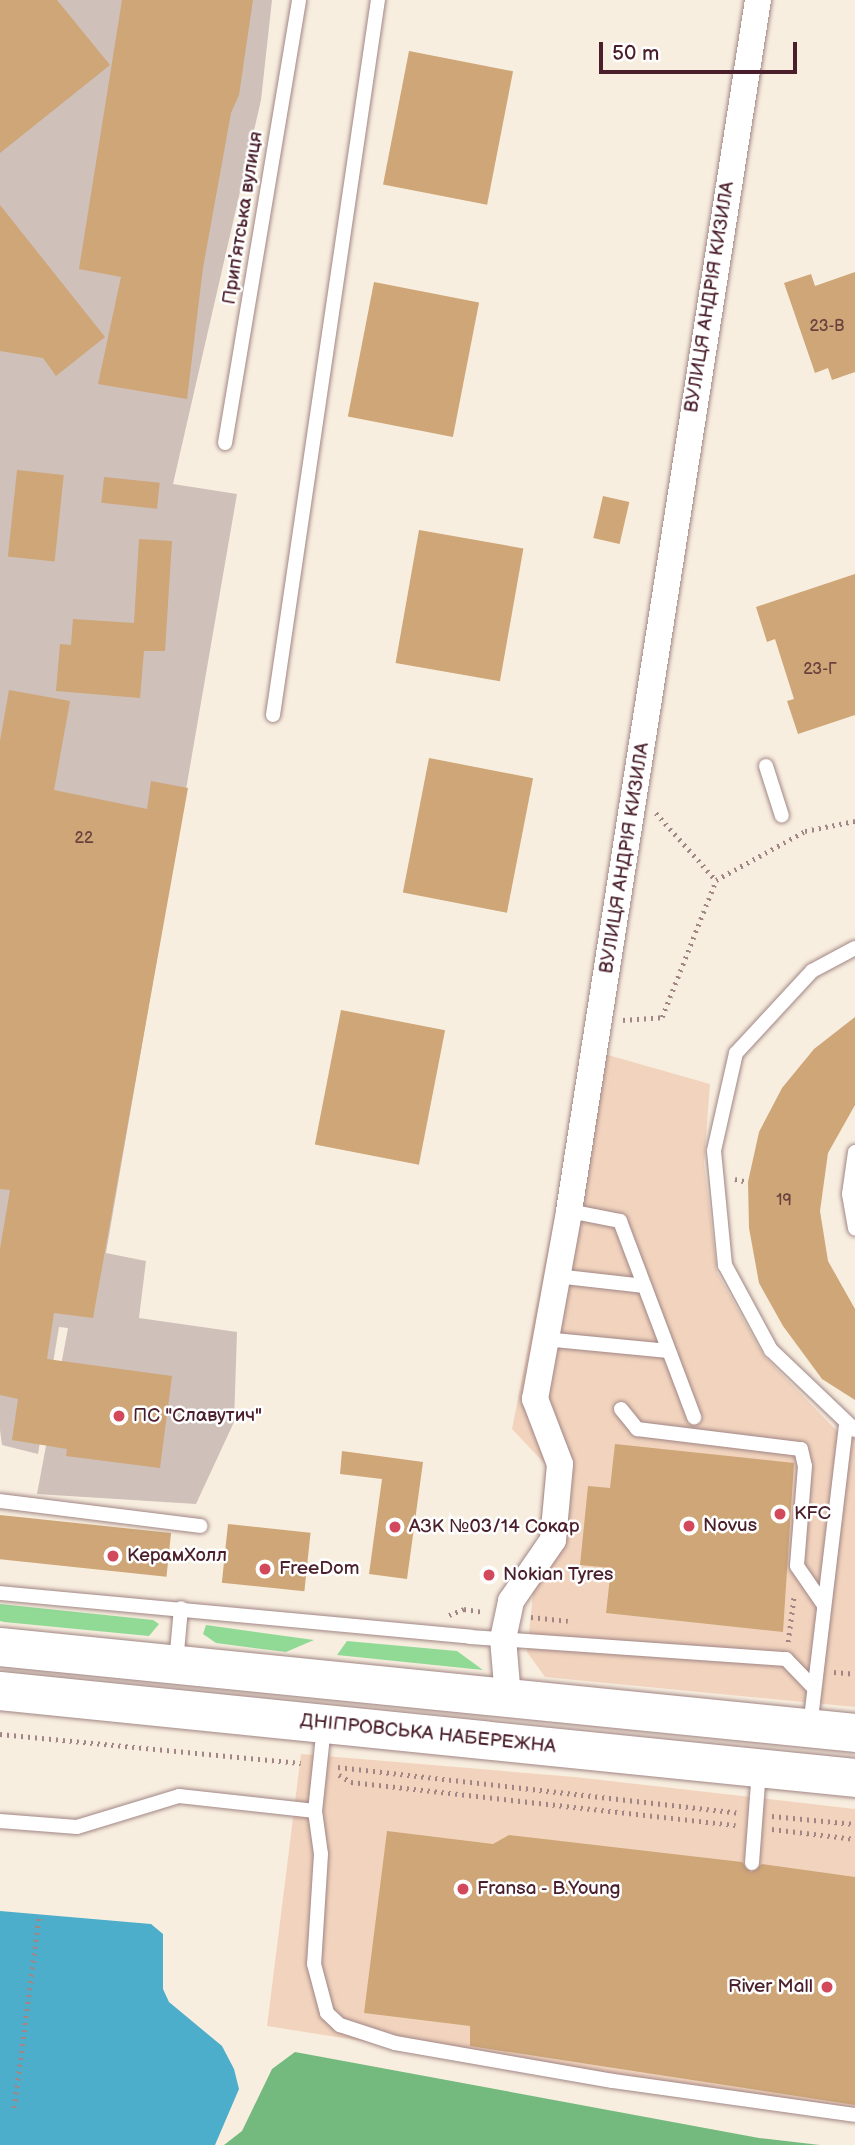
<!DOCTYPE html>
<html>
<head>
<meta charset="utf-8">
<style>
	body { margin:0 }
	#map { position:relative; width:855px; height:2145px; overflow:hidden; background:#f8eedf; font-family:"Balsamiq Sans",sans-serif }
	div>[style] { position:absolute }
	.built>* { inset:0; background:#f2d4be }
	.industrial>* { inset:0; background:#cfc0ba }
	.green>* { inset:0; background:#90da96 }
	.forest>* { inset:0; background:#74ba7f }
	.water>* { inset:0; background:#4caecb }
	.building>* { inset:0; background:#cea677; transform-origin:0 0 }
	.path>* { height:4.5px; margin-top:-2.25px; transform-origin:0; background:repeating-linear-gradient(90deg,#a18685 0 2px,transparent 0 7px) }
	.roads { filter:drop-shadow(0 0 2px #a18685) drop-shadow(0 0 2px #a18685) }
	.lane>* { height:14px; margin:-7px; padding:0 7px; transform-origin:7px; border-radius:7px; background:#fff }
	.street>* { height:26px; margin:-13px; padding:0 13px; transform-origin:13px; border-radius:13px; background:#fff }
	.secondary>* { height:38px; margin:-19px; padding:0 19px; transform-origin:19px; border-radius:19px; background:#fff }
	.dots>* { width:19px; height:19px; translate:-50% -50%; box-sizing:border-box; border:4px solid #fff; border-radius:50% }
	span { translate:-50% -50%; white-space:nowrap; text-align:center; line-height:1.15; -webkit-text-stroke:5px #fff; paint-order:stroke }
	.number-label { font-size:16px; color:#6b413e }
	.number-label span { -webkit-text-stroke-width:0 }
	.street-label { font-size:19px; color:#4a1f2b }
	.poi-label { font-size:19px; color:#4a1f2b }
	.left { translate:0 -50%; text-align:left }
	.right { translate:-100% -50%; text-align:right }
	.scale { position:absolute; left:599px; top:42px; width:198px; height:32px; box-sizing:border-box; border:4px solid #4a1f2b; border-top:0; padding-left:9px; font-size:21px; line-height:24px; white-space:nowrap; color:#4a1f2b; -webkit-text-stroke:5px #fff; paint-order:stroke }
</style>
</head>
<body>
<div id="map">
	<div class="built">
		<i style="clip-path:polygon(587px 1049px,710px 1084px,704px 1163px,717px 1272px,763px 1355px,836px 1430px,855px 1439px,855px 1707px,545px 1677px,527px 1652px,546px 1465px,512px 1429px)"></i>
		<i style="clip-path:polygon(301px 1754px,575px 1777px,855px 1809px,855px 2119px,267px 2026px)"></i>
	</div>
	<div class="industrial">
		<i style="clip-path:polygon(0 0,272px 0,261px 100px,173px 484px,237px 494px,106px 1253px,146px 1261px,139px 1318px,237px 1332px,234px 1422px,196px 1504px,37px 1494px,68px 1328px,59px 1327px,38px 1454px,2px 1445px,0 1430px)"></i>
	</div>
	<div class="green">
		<i style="clip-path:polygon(0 1604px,153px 1620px,159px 1624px,149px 1636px,4px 1622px,0 1621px)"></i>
		<i style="clip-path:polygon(206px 1625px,314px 1640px,286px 1652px,216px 1643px,203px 1634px)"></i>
		<i style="clip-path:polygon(347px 1641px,457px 1651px,483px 1670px,337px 1655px)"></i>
	</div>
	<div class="forest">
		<i style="clip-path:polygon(295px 2052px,759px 2138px,820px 2145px,224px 2145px,242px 2131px,272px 2069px)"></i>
	</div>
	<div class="water">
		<i style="clip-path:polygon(0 1911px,151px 1924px,163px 1934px,163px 1989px,169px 2002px,222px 2046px,234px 2069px,239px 2089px,215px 2145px,0 2145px)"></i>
	</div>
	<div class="building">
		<i style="clip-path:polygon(0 0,57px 0,110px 65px,0 153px)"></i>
		<i style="clip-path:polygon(122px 0,253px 0,239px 95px,231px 113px,203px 268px,187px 399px,98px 384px,121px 277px,79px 269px)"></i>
		<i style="left:409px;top:51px;width:106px;height:136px;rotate:11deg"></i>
		<i style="clip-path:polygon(0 205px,105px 337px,56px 376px,43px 358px,0 351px)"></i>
		<i style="clip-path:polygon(855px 272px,855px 372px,832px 380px,828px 368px,815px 373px,784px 283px,811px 274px,815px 286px)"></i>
		<i style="left:374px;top:282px;width:107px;height:137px;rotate:11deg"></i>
		<i style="left:17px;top:470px;width:47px;height:87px;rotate:6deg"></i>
		<i style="left:104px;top:477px;width:56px;height:26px;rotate:6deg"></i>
		<i style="left:603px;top:496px;width:27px;height:43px;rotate:13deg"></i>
		<i style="left:419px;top:530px;width:106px;height:135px;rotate:10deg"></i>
		<i style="clip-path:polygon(139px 539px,172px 541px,165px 651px,144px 651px,140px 698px,56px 691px,60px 644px,71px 645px,73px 619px,134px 623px)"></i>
		<i style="clip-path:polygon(855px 574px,855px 715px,798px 734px,787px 701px,794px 699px,775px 639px,767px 642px,756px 607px)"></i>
		<i style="clip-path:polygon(9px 690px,70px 701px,54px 790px,147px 809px,151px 781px,188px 788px,93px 1318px,54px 1313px,47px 1359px,172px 1376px,160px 1468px,66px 1456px,67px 1449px,12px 1440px,18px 1399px,0 1395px,0 1249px,10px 1190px,0 1189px,0 741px)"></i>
		<i style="left:429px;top:758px;width:106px;height:137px;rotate:11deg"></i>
		<i style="left:341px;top:1010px;width:106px;height:137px;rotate:11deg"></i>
		<i style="clip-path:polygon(855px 1017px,855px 1105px,828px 1153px,820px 1211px,828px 1261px,855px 1309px,855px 1400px,822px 1379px,783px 1326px,759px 1283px,749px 1228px,748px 1182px,759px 1132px,782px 1088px,814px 1049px)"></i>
		<i style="clip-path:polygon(615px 1444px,794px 1463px,783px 1632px,606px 1613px,611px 1568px,580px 1565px,588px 1486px,610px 1488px)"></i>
		<i style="clip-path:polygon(342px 1451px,423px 1462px,407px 1579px,369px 1574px,382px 1479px,340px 1474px)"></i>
		<i style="left:0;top:1515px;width:172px;height:44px;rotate:6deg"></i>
		<i style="left:228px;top:1524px;width:83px;height:59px;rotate:6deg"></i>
		<i style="clip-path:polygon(387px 1831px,493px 1844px,509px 1835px,742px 1862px,751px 1872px,762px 1864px,855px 1877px,855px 2105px,470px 2046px,470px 2026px,364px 2013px)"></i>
	</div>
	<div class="path">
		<i style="left:656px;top:813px;width:90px;rotate:48.2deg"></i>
		<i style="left:623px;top:1020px;width:39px;rotate:-4deg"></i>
		<i style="left:662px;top:1017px;width:147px;rotate:-68.5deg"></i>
		<i style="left:716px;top:880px;width:102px;rotate:-28.8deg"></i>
		<i style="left:805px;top:831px;width:51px;rotate:-11.3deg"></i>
		<i style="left:735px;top:1179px;width:13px;rotate:13deg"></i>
		<i style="left:449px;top:1615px;width:16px;rotate:-22deg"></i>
		<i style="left:464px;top:1609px;width:20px;rotate:9deg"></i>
		<i style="left:531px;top:1617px;width:37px;rotate:6deg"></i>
		<i style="left:788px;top:1642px;width:47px;rotate:-82.7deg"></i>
		<i style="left:834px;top:1672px;width:21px;rotate:5deg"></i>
		<i style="left:0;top:1734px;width:302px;rotate:5.5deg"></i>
		<i style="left:338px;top:1767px;width:401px;rotate:6.5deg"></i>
		<i style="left:339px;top:1775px;width:14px;rotate:30deg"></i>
		<i style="left:351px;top:1782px;width:387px;rotate:6.4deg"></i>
		<i style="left:772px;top:1816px;width:83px;rotate:5.5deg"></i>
		<i style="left:772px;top:1829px;width:84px;rotate:6.9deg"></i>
		<i style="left:14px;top:2108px;width:195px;rotate:-82.6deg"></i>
	</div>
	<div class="roads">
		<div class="lane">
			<i style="left:225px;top:443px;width:449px;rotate:-80.5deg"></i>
			<i style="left:273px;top:715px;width:723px;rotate:-81.65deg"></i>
			<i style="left:766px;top:766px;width:52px;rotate:72.3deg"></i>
			<i style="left:855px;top:948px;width:49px;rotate:151.9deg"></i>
			<i style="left:812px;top:971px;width:112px;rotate:132.8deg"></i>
			<i style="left:736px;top:1053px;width:100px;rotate:102.7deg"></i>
			<i style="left:714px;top:1151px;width:115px;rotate:84.5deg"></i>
			<i style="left:725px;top:1265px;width:97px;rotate:61.6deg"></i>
			<i style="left:771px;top:1350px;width:116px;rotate:43.6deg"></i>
			<i style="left:855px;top:1152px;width:42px;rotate:98.1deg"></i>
			<i style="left:849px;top:1194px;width:35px;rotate:80deg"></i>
			<i style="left:569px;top:1211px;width:52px;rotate:11.1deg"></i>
			<i style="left:620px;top:1221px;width:210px;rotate:69.3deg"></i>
			<i style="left:556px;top:1276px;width:89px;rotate:6.5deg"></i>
			<i style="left:544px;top:1339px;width:125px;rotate:5.5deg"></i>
			<i style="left:621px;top:1409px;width:26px;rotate:51deg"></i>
			<i style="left:637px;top:1429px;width:165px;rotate:7deg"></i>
			<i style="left:801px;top:1449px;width:17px;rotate:77deg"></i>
			<i style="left:805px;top:1466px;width:100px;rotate:94.6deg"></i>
			<i style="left:797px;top:1566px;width:47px;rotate:55.3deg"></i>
			<i style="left:0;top:1501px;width:202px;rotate:7.1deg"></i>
			<i style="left:0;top:1593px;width:472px;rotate:5.3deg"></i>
			<i style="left:470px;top:1637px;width:317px;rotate:4deg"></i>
			<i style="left:786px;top:1659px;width:39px;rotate:46deg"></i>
			<i style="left:176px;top:1663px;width:55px;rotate:-84.8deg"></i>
			<i style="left:324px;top:1726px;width:85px;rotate:96deg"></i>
			<i style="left:315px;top:1811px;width:43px;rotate:82.1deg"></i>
			<i style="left:321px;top:1854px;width:110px;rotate:93.6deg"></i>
			<i style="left:314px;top:1964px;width:51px;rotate:75.1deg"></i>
			<i style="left:327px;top:2013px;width:18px;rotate:43deg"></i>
			<i style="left:340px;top:2025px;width:58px;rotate:18.1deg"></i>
			<i style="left:395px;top:2043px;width:221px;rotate:9.9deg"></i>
			<i style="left:613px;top:2081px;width:244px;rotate:8deg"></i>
			<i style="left:810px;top:1727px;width:303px;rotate:-83.2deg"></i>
			<i style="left:0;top:1821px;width:77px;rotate:4.5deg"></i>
			<i style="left:77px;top:1827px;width:107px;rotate:-16.9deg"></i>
			<i style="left:179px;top:1796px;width:137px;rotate:6.3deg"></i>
			<i style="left:752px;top:1863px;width:93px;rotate:-85.7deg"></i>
		</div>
		<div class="street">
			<i style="left:508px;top:1697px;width:58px;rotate:-94.9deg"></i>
			<i style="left:503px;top:1639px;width:39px;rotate:-78deg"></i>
			<i style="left:511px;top:1601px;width:74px;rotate:-55.5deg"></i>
			<i style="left:553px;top:1540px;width:76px;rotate:-84.7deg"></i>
			<i style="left:560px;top:1464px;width:70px;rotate:-111deg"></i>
			<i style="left:535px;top:1399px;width:191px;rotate:-79.7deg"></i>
			<i style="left:569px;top:1211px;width:1226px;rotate:-81.13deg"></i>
		</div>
		<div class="secondary">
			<i style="left:0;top:1647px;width:859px;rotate:5.74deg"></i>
			<i style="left:0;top:1691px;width:859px;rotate:5.81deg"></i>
		</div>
	</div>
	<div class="dots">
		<i style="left:119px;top:1416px;background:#d1495b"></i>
		<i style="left:780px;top:1514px;background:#d1495b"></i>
		<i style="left:689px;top:1526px;background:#d1495b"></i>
		<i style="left:395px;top:1527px;background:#d1495b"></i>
		<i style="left:113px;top:1556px;background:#d1495b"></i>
		<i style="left:265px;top:1569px;background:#d1495b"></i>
		<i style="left:489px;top:1575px;background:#d1495b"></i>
		<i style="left:463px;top:1889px;background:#d1495b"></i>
		<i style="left:827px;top:1987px;background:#d1495b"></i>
	</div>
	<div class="number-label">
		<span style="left:827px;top:327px">23-В</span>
		<span style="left:820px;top:670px">23-Г</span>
		<span style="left:84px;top:839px">22</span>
		<span style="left:784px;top:1201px">19</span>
	</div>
	<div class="street-label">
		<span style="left:243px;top:218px;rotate:-81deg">Припʼятська вулиця</span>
		<span style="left:710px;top:297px;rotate:-81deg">ВУЛИЦЯ АНДРІЯ КИЗИЛА</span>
		<span style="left:625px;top:858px;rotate:-81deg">ВУЛИЦЯ АНДРІЯ КИЗИЛА</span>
		<span style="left:428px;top:1734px;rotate:6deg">ДНІПРОВСЬКА НАБЕРЕЖНА</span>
	</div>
	<div class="poi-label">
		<span class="left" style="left:133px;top:1416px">ПС "Славутич"</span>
		<span class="left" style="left:794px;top:1514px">KFC</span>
		<span class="left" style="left:703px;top:1526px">Novus</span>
		<span class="left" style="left:409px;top:1527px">АЗК №03/14 Сокар</span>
		<span class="left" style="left:127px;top:1556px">КерамХолл</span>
		<span class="left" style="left:279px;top:1569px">FreeDom</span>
		<span class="left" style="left:503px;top:1575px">Nokian Tyres</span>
		<span class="left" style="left:477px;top:1889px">Fransa - B.Young</span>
		<span class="right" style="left:813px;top:1987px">River Mall</span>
	</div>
	<div class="scale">50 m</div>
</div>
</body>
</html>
